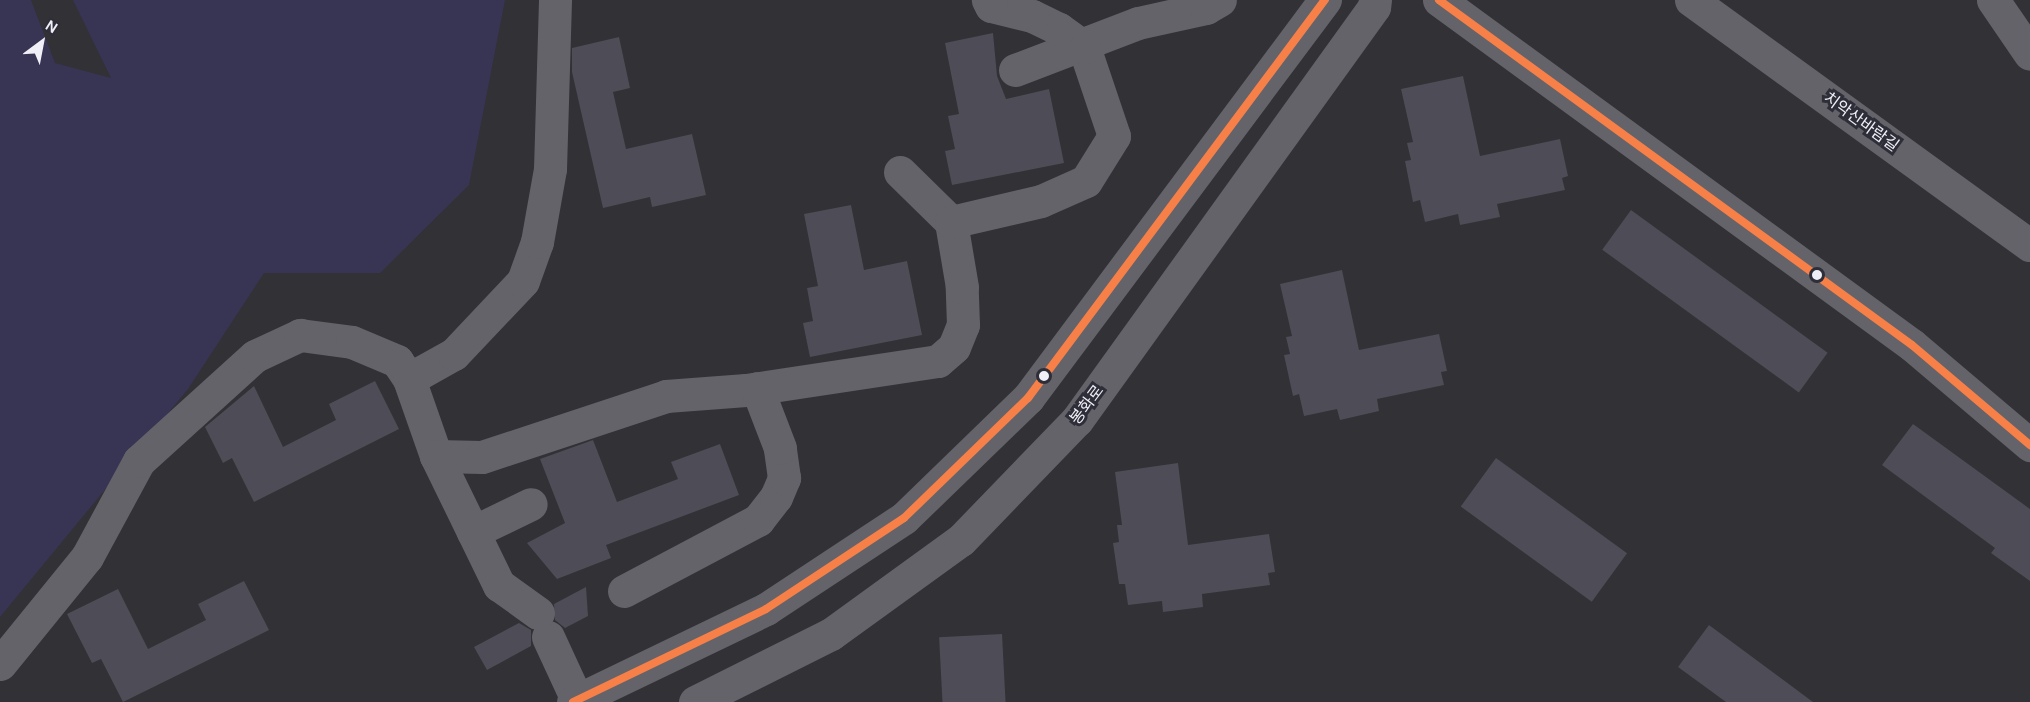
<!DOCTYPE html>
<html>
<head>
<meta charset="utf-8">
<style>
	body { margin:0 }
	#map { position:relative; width:2030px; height:702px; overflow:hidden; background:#313136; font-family:Karla,"Noto Sans KR",sans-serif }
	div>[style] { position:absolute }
	.green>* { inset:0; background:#383453 }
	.building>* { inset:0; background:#4e4c57; transform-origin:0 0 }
	.minor>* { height:33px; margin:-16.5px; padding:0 16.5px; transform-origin:16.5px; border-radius:16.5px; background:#64636a }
	.bus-1>* { height:8px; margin:-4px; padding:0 4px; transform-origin:4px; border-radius:4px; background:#f78048 }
	.dots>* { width:16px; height:16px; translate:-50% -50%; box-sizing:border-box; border:3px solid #2e2e39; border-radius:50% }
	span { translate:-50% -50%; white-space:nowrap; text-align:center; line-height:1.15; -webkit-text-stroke:6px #2e2e39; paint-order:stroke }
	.street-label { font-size:16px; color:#f0eff7 }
	.north { position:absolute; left:12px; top:12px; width:60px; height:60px; -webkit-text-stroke:4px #2e2e39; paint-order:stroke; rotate:32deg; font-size:16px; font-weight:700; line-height:24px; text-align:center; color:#f0eff7 }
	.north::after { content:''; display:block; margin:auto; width:21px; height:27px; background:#f0eff7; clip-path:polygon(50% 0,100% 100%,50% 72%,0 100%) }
</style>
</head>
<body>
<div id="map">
	<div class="green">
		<i style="clip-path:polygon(0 0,31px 0,55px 63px,111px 78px,73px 0,505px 0,469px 185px,380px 273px,264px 273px,188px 389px,0 617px)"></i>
	</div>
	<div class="building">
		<i style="clip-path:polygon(993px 33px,997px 76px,1006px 99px,1049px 89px,1064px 163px,952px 185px,945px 151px,955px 149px,948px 116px,959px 114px,945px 43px)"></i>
		<i style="clip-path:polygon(619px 37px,630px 88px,613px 92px,626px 149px,692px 134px,706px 195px,652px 207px,650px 197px,603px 208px,572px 72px,572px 48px)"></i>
		<i style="clip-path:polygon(1463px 76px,1480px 156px,1560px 139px,1568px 176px,1562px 178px,1565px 190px,1497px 204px,1500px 217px,1460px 225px,1458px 214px,1425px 222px,1420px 200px,1413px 202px,1405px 161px,1411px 160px,1407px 143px,1413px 142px,1401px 89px)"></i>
		<i style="clip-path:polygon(851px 205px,864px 270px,907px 261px,922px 335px,810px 357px,803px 323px,813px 321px,807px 288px,818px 286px,804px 214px)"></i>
		<i style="left:1631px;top:210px;width:243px;height:49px;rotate:36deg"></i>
		<i style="clip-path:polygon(1342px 270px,1359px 350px,1439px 334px,1447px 371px,1441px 372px,1444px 385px,1377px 399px,1379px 411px,1340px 420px,1337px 409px,1304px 416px,1299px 394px,1293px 396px,1284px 355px,1290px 354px,1286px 337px,1292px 336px,1280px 284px)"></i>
		<i style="clip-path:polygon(375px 381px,399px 429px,254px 502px,232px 458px,223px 463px,205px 427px,254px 386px,283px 447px,336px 420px,329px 404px)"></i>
		<i style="clip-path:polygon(1913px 424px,2030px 509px,2030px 581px,1991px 553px,1995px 548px,1882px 465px)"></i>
		<i style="clip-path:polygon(593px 440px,617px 502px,678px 479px,671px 462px,720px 444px,739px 495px,606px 545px,611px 558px,557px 579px,527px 543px,565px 523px,540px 459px)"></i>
		<i style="left:1496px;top:458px;width:162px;height:60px;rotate:36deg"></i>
		<i style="clip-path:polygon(1178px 463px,1188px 545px,1269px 534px,1275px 572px,1268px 573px,1270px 585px,1202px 594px,1203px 607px,1163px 612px,1162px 601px,1128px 605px,1125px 584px,1119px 584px,1113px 543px,1119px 542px,1117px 525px,1122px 525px,1115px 472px)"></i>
		<i style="clip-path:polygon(244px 581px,269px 630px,123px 702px,101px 659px,92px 663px,67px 614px,118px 589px,148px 649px,206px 620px,198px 604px)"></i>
		<i style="clip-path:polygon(586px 587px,588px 616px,565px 628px,555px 620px,554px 604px)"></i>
		<i style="clip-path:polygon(519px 623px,531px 630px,531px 646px,487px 670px,474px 647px)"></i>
		<i style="clip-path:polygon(1709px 625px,1813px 702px,1726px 702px,1678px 667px)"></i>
		<i style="left:1002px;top:634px;width:68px;height:63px;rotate:87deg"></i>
	</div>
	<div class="minor">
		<i style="left:1439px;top:0;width:585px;rotate:36.11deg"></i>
		<i style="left:1912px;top:345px;width:155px;rotate:40.3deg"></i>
		<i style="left:1691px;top:0;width:418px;rotate:35.9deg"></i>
		<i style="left:1993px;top:0;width:65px;rotate:55.6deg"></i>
		<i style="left:1015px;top:70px;width:132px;rotate:-20.9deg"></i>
		<i style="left:1138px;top:23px;width:70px;rotate:-12.4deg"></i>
		<i style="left:1206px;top:8px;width:16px;rotate:-30deg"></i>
		<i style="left:900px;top:172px;width:71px;rotate:44.4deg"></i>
		<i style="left:409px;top:379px;width:51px;rotate:-29.1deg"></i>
		<i style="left:454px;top:354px;width:100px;rotate:-46.6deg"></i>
		<i style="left:523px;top:281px;width:41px;rotate:-70.3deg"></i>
		<i style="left:537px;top:242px;width:74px;rotate:-79.9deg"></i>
		<i style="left:550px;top:169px;width:169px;rotate:-88.3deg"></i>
		<i style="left:436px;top:456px;width:46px;rotate:1.2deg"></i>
		<i style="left:482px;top:457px;width:194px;rotate:-18.3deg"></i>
		<i style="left:666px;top:396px;width:80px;rotate:-4.3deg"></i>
		<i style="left:746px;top:390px;width:194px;rotate:-8.6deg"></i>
		<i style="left:938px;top:361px;width:21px;rotate:-41deg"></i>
		<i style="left:954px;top:347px;width:24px;rotate:-68deg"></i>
		<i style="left:963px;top:325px;width:38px;rotate:-92deg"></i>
		<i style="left:962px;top:287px;width:66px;rotate:-99.6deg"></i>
		<i style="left:951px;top:222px;width:92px;rotate:-13.1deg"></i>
		<i style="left:1041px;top:201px;width:49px;rotate:-24deg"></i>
		<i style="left:1086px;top:181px;width:53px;rotate:-58.1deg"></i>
		<i style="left:1114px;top:136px;width:94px;rotate:-108.6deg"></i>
		<i style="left:1084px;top:47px;width:31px;rotate:-144deg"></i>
		<i style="left:1059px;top:29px;width:30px;rotate:-154deg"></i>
		<i style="left:1032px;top:16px;width:42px;rotate:-166.3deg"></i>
		<i style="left:991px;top:6px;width:7px;rotate:-117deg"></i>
		<i style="left:473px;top:532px;width:64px;rotate:-25.8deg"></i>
		<i style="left:624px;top:591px;width:152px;rotate:-27.9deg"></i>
		<i style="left:758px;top:520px;width:29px;rotate:-52deg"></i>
		<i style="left:776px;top:497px;width:21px;rotate:-67deg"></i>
		<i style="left:784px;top:478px;width:30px;rotate:-98deg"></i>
		<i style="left:780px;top:448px;width:64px;rotate:-111deg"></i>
		<i style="left:548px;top:637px;width:72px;rotate:65.2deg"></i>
		<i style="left:0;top:664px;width:138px;rotate:-50.9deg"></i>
		<i style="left:87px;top:557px;width:109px;rotate:-61.6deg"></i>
		<i style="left:139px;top:461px;width:156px;rotate:-42.2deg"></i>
		<i style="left:255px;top:356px;width:50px;rotate:-25deg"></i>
		<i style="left:300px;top:335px;width:52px;rotate:7.7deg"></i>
		<i style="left:352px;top:342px;width:49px;rotate:22.9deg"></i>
		<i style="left:397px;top:361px;width:22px;rotate:56deg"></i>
		<i style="left:409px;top:379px;width:82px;rotate:70.7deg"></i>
		<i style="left:436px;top:456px;width:144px;rotate:64deg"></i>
		<i style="left:499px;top:585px;width:48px;rotate:35.7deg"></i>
		<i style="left:573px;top:702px;width:214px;rotate:-25.7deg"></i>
		<i style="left:766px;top:609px;width:165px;rotate:-33.4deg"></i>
		<i style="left:904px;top:518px;width:173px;rotate:-44.1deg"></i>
		<i style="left:1028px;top:398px;width:497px;rotate:-53.3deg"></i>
		<i style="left:695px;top:702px;width:152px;rotate:-26.6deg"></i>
		<i style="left:831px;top:634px;width:160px;rotate:-35.9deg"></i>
		<i style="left:961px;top:540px;width:167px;rotate:-46deg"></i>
		<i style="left:1077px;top:420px;width:509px;rotate:-54.28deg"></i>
		<i style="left:1374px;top:7px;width:7px;rotate:-82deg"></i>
	</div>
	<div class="bus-1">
		<i style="left:1439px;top:0;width:585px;rotate:36.11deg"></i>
		<i style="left:1912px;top:345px;width:155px;rotate:40.3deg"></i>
		<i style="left:573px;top:702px;width:214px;rotate:-25.7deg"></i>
		<i style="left:766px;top:609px;width:165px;rotate:-33.4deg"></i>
		<i style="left:904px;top:518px;width:173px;rotate:-44.1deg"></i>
		<i style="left:1028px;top:398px;width:497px;rotate:-53.3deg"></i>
	</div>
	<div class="dots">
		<i style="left:1817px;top:275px;background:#f0eff7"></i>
		<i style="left:1044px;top:376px;background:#f0eff7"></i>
	</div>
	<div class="street-label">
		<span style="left:1861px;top:122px;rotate:36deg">치악산바람길</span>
		<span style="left:1087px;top:405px;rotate:-53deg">봉화로</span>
	</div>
	<div class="north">N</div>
</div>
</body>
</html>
